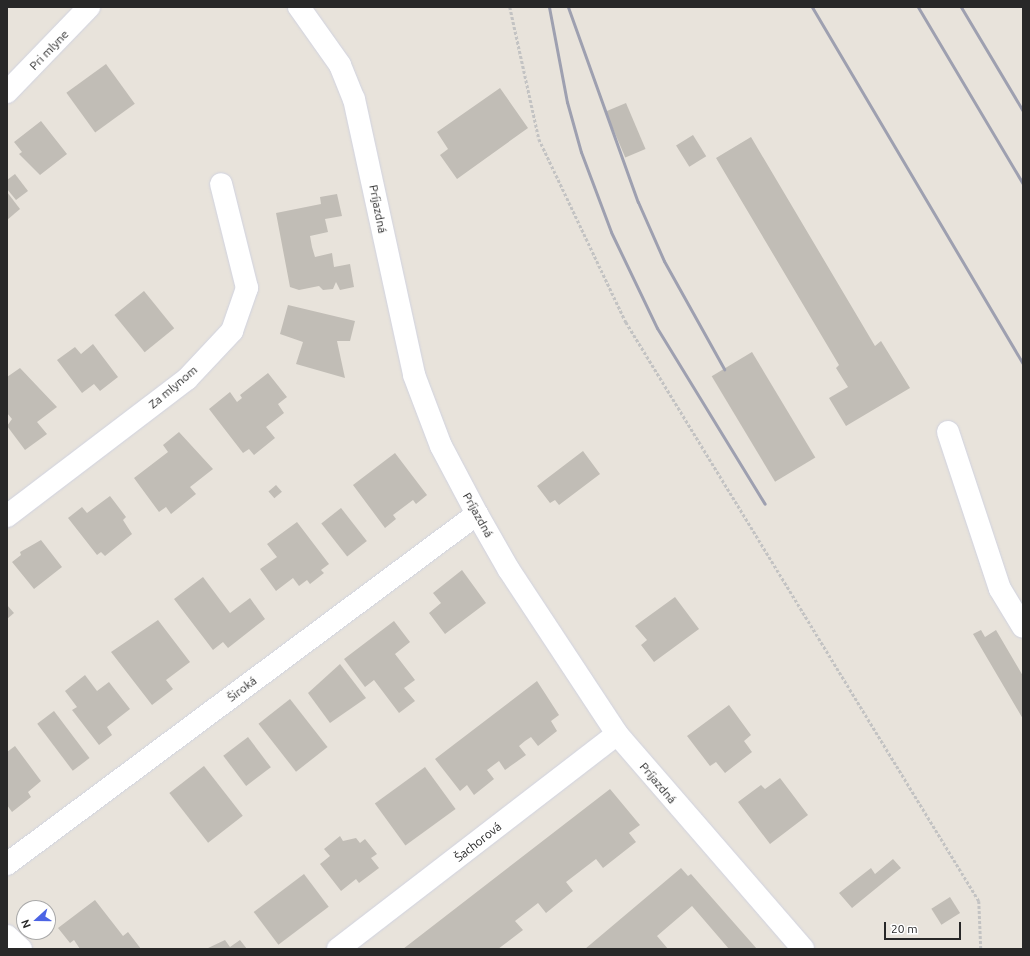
<!DOCTYPE html>
<html>
<head>
<meta charset="utf-8">
<style>
	body { margin:0 }
	#map { position:relative; width:1030px; height:956px; overflow:hidden; background:#e8e3db; font-family:Ubuntu,sans-serif }
	div>[style] { position:absolute }
	.building>* { inset:0; background:#c1bdb6; transform-origin:0 0 }
	.path>* { height:2.5px; margin-top:-1.25px; transform-origin:0; background:repeating-linear-gradient(90deg,#c3c3c3 0 3px,transparent 0 5px) }
	.roads { filter:drop-shadow(0 0 1px #d0d2df) drop-shadow(0 0 1px #d0d2df) }
	.minor>* { height:22px; margin:-11px; padding:0 11px; transform-origin:11px; border-radius:11px; background:#fff }
	.rail>* { height:3px; margin:-1.5px; padding:0 1.5px; transform-origin:1.5px; border-radius:1.5px; background:#9ea0b0 }
	span { translate:-50% -50%; white-space:nowrap; text-align:center; line-height:1.15; -webkit-text-stroke:3px #fff; paint-order:stroke }
	.street-label { font-size:12px; color:#282828 }
	.frame { position:absolute; inset:0; border:8px solid #282828; pointer-events:none }
	.north { position:absolute; left:16px; top:900px; width:40px; height:40px; box-sizing:border-box; background:#fff; border:1px solid #a9a9a9; border-radius:50%; rotate:249deg; font-size:11px; font-weight:700; line-height:16px; text-align:center; color:#282828 }
	.north::after { content:''; display:block; margin:auto; width:14px; height:18px; background:#4c64e4; clip-path:polygon(50% 0,100% 100%,50% 72%,0 100%) }
	.scale { position:absolute; left:884px; top:922px; width:77px; height:18px; box-sizing:border-box; border:2px solid #282828; border-top:0; padding-left:5px; font-size:12px; line-height:14px; white-space:nowrap; color:#282828; -webkit-text-stroke:3px #fff; paint-order:stroke }
</style>
</head>
<body>
<div id="map">
	<div class="building">
		<i style="left:106px;top:64px;width:49px;height:49px;rotate:54deg"></i>
		<i style="clip-path:polygon(500px 88px,528px 128px,457px 179px,440px 155px,448px 149px,437px 132px)"></i>
		<i style="left:626px;top:103px;width:50px;height:22px;rotate:67deg"></i>
		<i style="clip-path:polygon(41px 121px,67px 154px,40px 175px,19px 154px,22px 152px,14px 142px)"></i>
		<i style="left:693px;top:135px;width:25px;height:20px;rotate:58deg"></i>
		<i style="clip-path:polygon(751px 137px,875px 346px,881px 341px,910px 388px,846px 426px,829px 398px,848px 387px,836px 368px,839px 365px,716px 158px)"></i>
		<i style="clip-path:polygon(15px 174px,28px 191px,16px 200px,7px 189px,7px 180px)"></i>
		<i style="clip-path:polygon(7px 192px,20px 209px,7px 220px)"></i>
		<i style="clip-path:polygon(337px 194px,342px 216px,325px 219px,328px 232px,310px 236px,312px 247px,315px 257px,332px 253px,334px 267px,350px 264px,354px 287px,340px 290px,336px 282px,333px 289px,323px 290px,319px 286px,299px 290px,290px 287px,276px 213px,321px 204px,320px 197px)"></i>
		<i style="left:144px;top:291px;width:48px;height:38px;rotate:51deg"></i>
		<i style="clip-path:polygon(288px 305px,355px 321px,350px 341px,337px 341px,345px 378px,296px 364px,303px 342px,280px 334px)"></i>
		<i style="clip-path:polygon(93px 344px,118px 377px,100px 391px,94px 384px,82px 393px,57px 360px,75px 347px,81px 354px)"></i>
		<i style="left:752px;top:352px;width:123px;height:47px;rotate:59deg"></i>
		<i style="clip-path:polygon(20px 368px,57px 407px,37px 422px,47px 434px,25px 450px,7px 426px,12px 419px,7px 413px,7px 377px)"></i>
		<i style="clip-path:polygon(268px 373px,287px 397px,278px 404px,284px 413px,266px 427px,275px 438px,254px 455px,249px 449px,243px 453px,209px 409px,230px 392px,237px 402px,242px 398px,240px 395px)"></i>
		<i style="clip-path:polygon(179px 432px,213px 469px,190px 487px,196px 494px,171px 514px,166px 507px,159px 512px,134px 478px,168px 452px,163px 445px)"></i>
		<i style="clip-path:polygon(583px 451px,600px 474px,559px 505px,555px 500px,550px 503px,537px 486px)"></i>
		<i style="clip-path:polygon(395px 453px,427px 495px,416px 504px,413px 500px,393px 515px,396px 519px,385px 528px,353px 485px)"></i>
		<i style="left:276px;top:485px;width:9px;height:10px;rotate:49deg"></i>
		<i style="clip-path:polygon(110px 496px,126px 517px,123px 520px,132px 534px,105px 556px,101px 552px,97px 555px,68px 518px,82px 507px,87px 513px)"></i>
		<i style="left:341px;top:508px;width:42px;height:25px;rotate:52deg"></i>
		<i style="clip-path:polygon(297px 522px,329px 564px,321px 570px,324px 573px,310px 584px,307px 580px,299px 586px,293px 578px,276px 591px,260px 569px,277px 557px,267px 544px)"></i>
		<i style="clip-path:polygon(41px 540px,62px 567px,34px 589px,12px 562px,21px 555px,20px 552px)"></i>
		<i style="clip-path:polygon(462px 570px,486px 603px,445px 634px,429px 613px,441px 603px,433px 593px)"></i>
		<i style="clip-path:polygon(203px 577px,230px 613px,250px 598px,265px 619px,228px 648px,223px 642px,213px 650px,174px 599px)"></i>
		<i style="clip-path:polygon(675px 597px,699px 629px,654px 662px,641px 645px,647px 640px,635px 626px)"></i>
		<i style="clip-path:polygon(7px 605px,14px 613px,7px 619px)"></i>
		<i style="clip-path:polygon(158px 620px,190px 662px,166px 680px,173px 689px,152px 705px,111px 652px)"></i>
		<i style="clip-path:polygon(394px 621px,410px 642px,395px 654px,415px 680px,404px 688px,415px 701px,399px 713px,374px 680px,365px 687px,344px 659px)"></i>
		<i style="clip-path:polygon(981px 630px,985px 637px,996px 630px,1023px 676px,1023px 719px,973px 634px)"></i>
		<i style="clip-path:polygon(340px 664px,366px 698px,330px 723px,308px 693px)"></i>
		<i style="clip-path:polygon(85px 675px,97px 691px,109px 682px,130px 709px,107px 727px,112px 735px,99px 745px,72px 710px,77px 707px,65px 691px)"></i>
		<i style="clip-path:polygon(537px 681px,559px 715px,551px 721px,557px 731px,538px 746px,531px 737px,525px 741px,519px 746px,526px 755px,505px 770px,499px 761px,487px 770px,494px 779px,474px 795px,467px 785px,460px 791px,435px 759px)"></i>
		<i style="left:290px;top:699px;width:61px;height:40px;rotate:52deg"></i>
		<i style="clip-path:polygon(729px 705px,751px 735px,744px 741px,752px 752px,725px 773px,716px 762px,710px 766px,687px 736px)"></i>
		<i style="left:54px;top:711px;width:59px;height:21px;rotate:53deg"></i>
		<i style="left:248px;top:737px;width:38px;height:31px;rotate:53deg"></i>
		<i style="clip-path:polygon(15px 746px,41px 781px,28px 792px,31px 797px,12px 812px,7px 805px,7px 752px)"></i>
		<i style="left:204px;top:766px;width:63px;height:44px;rotate:52deg"></i>
		<i style="left:425px;top:767px;width:52px;height:62px;rotate:54deg"></i>
		<i style="clip-path:polygon(780px 778px,808px 815px,770px 844px,738px 802px,761px 785px,765px 789px)"></i>
		<i style="clip-path:polygon(610px 789px,640px 825px,629px 833px,636px 842px,603px 868px,596px 859px,566px 882px,573px 891px,546px 913px,538px 903px,515px 921px,523px 930px,498px 949px,403px 949px)"></i>
		<i style="clip-path:polygon(340px 836px,343px 841px,356px 838px,360px 843px,365px 839px,377px 854px,371px 858px,379px 868px,359px 883px,356px 879px,341px 891px,320px 864px,330px 856px,324px 849px)"></i>
		<i style="clip-path:polygon(893px 859px,901px 868px,852px 908px,839px 893px,871px 868px,875px 874px)"></i>
		<i style="clip-path:polygon(681px 868px,688px 876px,691px 874px,757px 949px,729px 949px,692px 906px,657px 936px,668px 949px,585px 949px)"></i>
		<i style="left:304px;top:874px;width:41px;height:63px;rotate:53deg"></i>
		<i style="left:950px;top:897px;width:19px;height:22px;rotate:58deg"></i>
		<i style="clip-path:polygon(95px 900px,123px 936px,128px 932px,141px 949px,80px 949px,74px 940px,70px 943px,58px 928px)"></i>
		<i style="clip-path:polygon(225px 940px,230px 947px,240px 940px,247px 949px,206px 949px)"></i>
	</div>
	<div class="path">
		<i style="left:510px;top:7px;width:135px;rotate:77.6deg"></i>
		<i style="left:539px;top:139px;width:203px;rotate:64.6deg"></i>
		<i style="left:626px;top:322px;width:678px;rotate:58.63deg"></i>
		<i style="left:979px;top:901px;width:48px;rotate:87.6deg"></i>
	</div>
	<div class="roads">
		<div class="minor">
			<i style="left:299px;top:7px;width:71px;rotate:54.7deg"></i>
			<i style="left:340px;top:65px;width:37px;rotate:68deg"></i>
			<i style="left:354px;top:99px;width:282px;rotate:77.7deg"></i>
			<i style="left:414px;top:375px;width:76px;rotate:69.2deg"></i>
			<i style="left:441px;top:446px;width:77px;rotate:62.1deg"></i>
			<i style="left:477px;top:514px;width:64px;rotate:60.3deg"></i>
			<i style="left:509px;top:570px;width:196px;rotate:56.6deg"></i>
			<i style="left:617px;top:734px;width:284px;rotate:49.1deg"></i>
			<i style="left:7px;top:92px;width:118px;rotate:-46deg"></i>
			<i style="left:948px;top:432px;width:165px;rotate:71.7deg"></i>
			<i style="left:1000px;top:589px;width:44px;rotate:58.8deg"></i>
			<i style="left:7px;top:516px;width:226px;rotate:-37.3deg"></i>
			<i style="left:187px;top:379px;width:66px;rotate:-46.8deg"></i>
			<i style="left:232px;top:331px;width:46px;rotate:-70.8deg"></i>
			<i style="left:247px;top:288px;width:107px;rotate:-104deg"></i>
			<i style="left:7px;top:864px;width:586px;rotate:-36.67deg"></i>
			<i style="left:7px;top:936px;width:19px;rotate:43deg"></i>
			<i style="left:338px;top:949px;width:352px;rotate:-37.6deg"></i>
		</div>
	</div>
	<div class="rail">
		<i style="left:549px;top:7px;width:97px;rotate:79.3deg"></i>
		<i style="left:567px;top:102px;width:52px;rotate:74.4deg"></i>
		<i style="left:581px;top:152px;width:85px;rotate:69.4deg"></i>
		<i style="left:611px;top:232px;width:106px;rotate:64.4deg"></i>
		<i style="left:657px;top:328px;width:206px;rotate:58.5deg"></i>
		<i style="left:568px;top:7px;width:207px;rotate:70.3deg"></i>
		<i style="left:638px;top:202px;width:64px;rotate:66.2deg"></i>
		<i style="left:664px;top:261px;width:124px;rotate:60.9deg"></i>
		<i style="left:812px;top:7px;width:415px;rotate:59.4deg"></i>
		<i style="left:918px;top:7px;width:206px;rotate:59.3deg"></i>
		<i style="left:961px;top:7px;width:121px;rotate:59.2deg"></i>
	</div>
	<div class="street-label">
		<span style="left:49px;top:50px;rotate:-46deg">Pri mlyne</span>
		<span style="left:378px;top:209px;rotate:79deg">Príjazdná</span>
		<span style="left:173px;top:387px;rotate:-40deg">Za mlynom</span>
		<span style="left:478px;top:515px;rotate:61deg">Príjazdná</span>
		<span style="left:242px;top:689px;rotate:-37deg">Široká</span>
		<span style="left:658px;top:783px;rotate:50deg">Príjazdná</span>
		<span style="left:478px;top:842px;rotate:-38deg">Šachorová</span>
	</div>
	<div class="frame"></div>
	<div class="north">N</div>
	<div class="scale">20 m</div>
</div>
</body>
</html>
